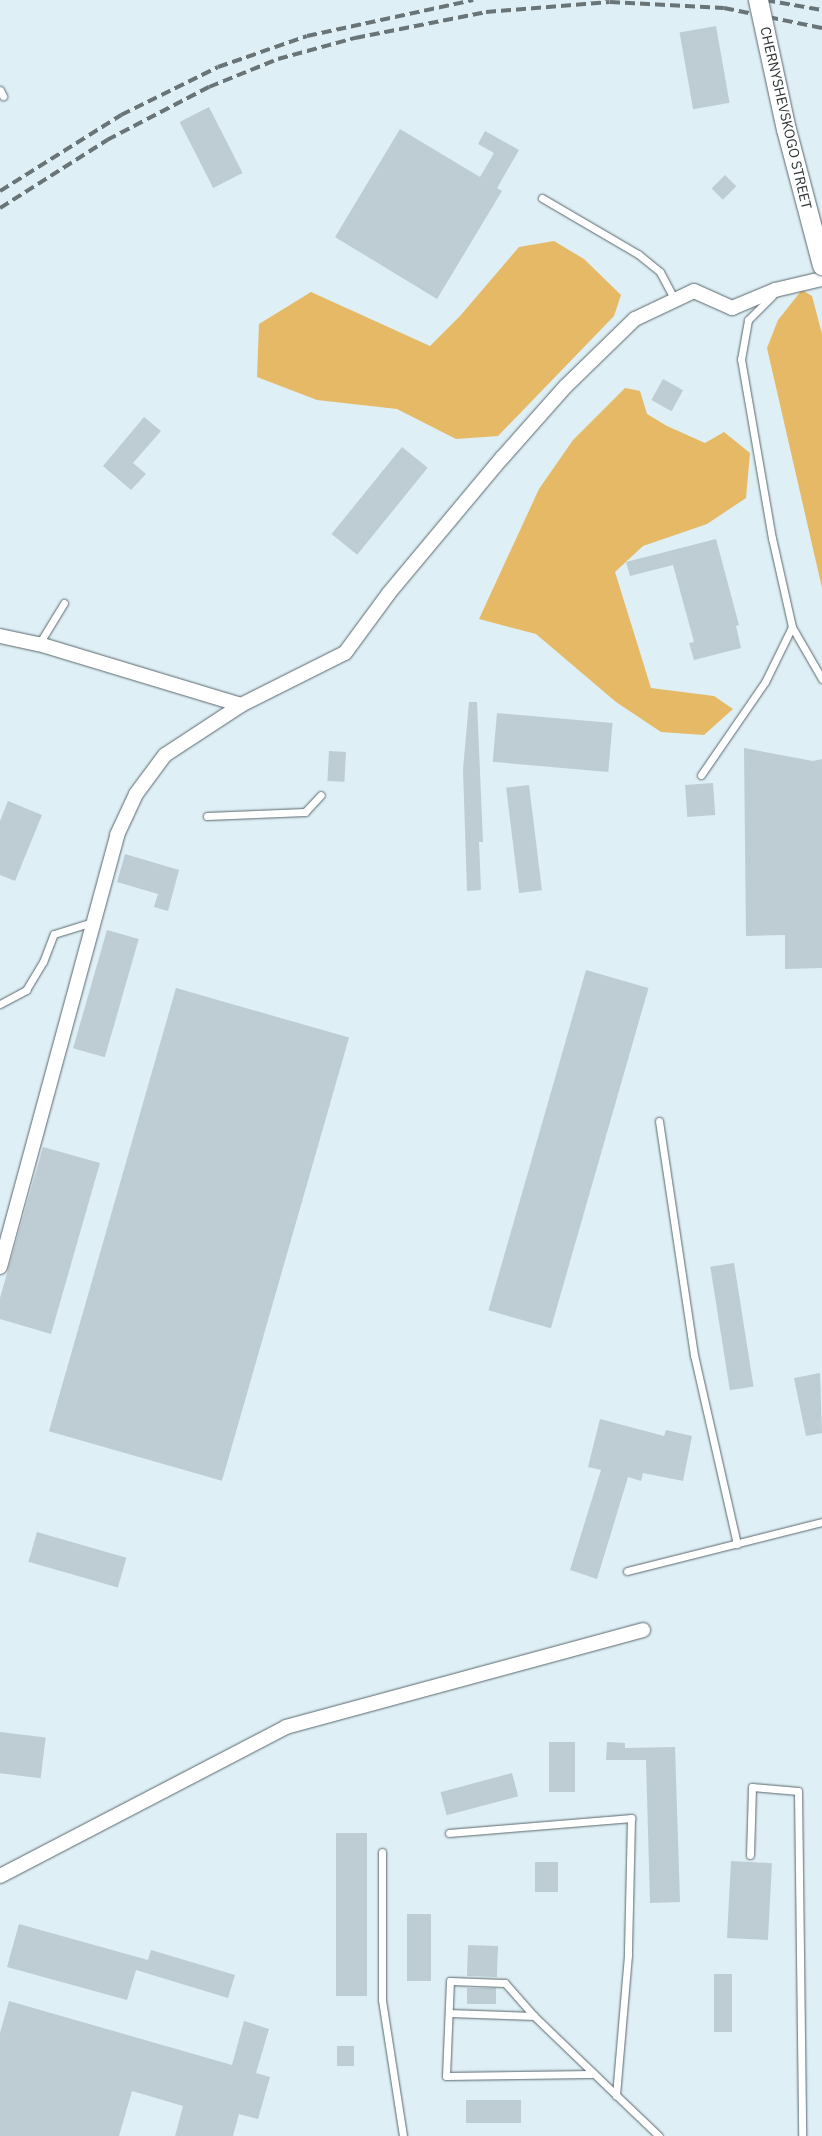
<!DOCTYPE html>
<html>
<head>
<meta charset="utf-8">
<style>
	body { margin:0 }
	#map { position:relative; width:822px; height:2136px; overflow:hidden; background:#deeff5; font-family:"IBM Plex Sans",sans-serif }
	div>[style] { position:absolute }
	.green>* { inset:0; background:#e6b967 }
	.building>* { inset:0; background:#bdcdd3; transform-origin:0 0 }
	.roads { filter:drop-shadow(0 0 1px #59676c) drop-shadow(0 0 1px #59676c) }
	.service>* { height:7px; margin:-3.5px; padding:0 3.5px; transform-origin:3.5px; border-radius:3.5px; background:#fff }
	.minor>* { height:14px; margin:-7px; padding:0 7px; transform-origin:7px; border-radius:7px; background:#fff }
	.rail>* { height:4px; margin-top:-2px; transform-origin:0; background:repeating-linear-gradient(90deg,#697477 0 10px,transparent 0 15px) }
	.bridges { filter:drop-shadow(0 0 1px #59676c) drop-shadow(0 0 1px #59676c) }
	.secondary-bridge>* { height:19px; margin:-9.5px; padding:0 9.5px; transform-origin:9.5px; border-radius:9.5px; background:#fff }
	span { translate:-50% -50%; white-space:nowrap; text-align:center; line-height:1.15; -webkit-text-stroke:4px #fff; paint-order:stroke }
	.street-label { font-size:14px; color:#2e3537 }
</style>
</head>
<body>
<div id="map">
	<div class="green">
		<i style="clip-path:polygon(554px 241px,584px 259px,621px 295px,614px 316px,498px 436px,456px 439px,397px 409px,317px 400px,257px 377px,259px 324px,311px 292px,430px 346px,460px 316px,519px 247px)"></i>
		<i style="clip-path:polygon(802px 290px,812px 296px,822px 334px,822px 588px,767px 348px,778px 320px)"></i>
		<i style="clip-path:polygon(625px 388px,640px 391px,647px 414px,667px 426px,705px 443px,724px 432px,750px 453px,746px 498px,707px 524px,643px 546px,615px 572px,651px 688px,714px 696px,733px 709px,704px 735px,661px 732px,616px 702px,536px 634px,479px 619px,539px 489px,573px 440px)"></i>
	</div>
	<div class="building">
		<i style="left:716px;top:26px;width:78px;height:37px;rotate:80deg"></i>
		<i style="left:209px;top:107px;width:74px;height:33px;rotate:63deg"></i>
		<i style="clip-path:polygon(400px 129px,480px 177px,494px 153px,478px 144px,485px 131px,519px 150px,497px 188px,502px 191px,437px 299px,335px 237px)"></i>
		<i style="left:725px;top:175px;width:16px;height:19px;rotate:45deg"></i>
		<i style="left:663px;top:379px;width:23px;height:24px;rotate:29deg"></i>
		<i style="clip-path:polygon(144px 417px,161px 431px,133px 463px,146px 474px,131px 490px,103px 466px)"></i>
		<i style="left:402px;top:447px;width:33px;height:112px;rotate:39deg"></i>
		<i style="clip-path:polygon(716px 539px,739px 625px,736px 626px,741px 648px,694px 660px,689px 643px,694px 642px,673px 565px,630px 576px,626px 562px)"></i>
		<i style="clip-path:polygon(469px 702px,477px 702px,483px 842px,479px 842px,481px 890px,467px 891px,463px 769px)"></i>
		<i style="left:497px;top:713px;width:116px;height:49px;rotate:5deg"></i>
		<i style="clip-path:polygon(744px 748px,813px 761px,822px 759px,822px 968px,785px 969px,785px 935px,746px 936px)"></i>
		<i style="left:329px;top:751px;width:17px;height:30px;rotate:3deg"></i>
		<i style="left:713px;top:783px;width:32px;height:28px;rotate:86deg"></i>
		<i style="left:529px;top:785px;width:106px;height:23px;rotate:83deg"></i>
		<i style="clip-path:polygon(8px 801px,42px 815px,15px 881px,0 875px,0 821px)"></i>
		<i style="clip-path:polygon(125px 854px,179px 870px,168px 911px,154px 907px,158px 894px,117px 882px)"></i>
		<i style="left:107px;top:930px;width:33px;height:123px;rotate:16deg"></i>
		<i style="left:586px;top:970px;width:65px;height:354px;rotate:16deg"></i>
		<i style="left:176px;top:988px;width:180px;height:461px;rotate:16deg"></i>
		<i style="clip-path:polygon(43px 1147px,100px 1163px,51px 1334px,0 1319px,0 1298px)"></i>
		<i style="left:734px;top:1263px;width:125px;height:24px;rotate:81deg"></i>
		<i style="clip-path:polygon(820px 1373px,822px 1433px,806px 1436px,794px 1378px)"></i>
		<i style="clip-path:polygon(600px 1419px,664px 1436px,666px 1430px,692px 1436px,683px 1481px,643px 1473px,641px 1481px,628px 1477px,597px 1579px,570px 1570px,601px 1470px,588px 1467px)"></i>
		<i style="left:37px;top:1532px;width:93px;height:31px;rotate:16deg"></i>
		<i style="left:0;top:1732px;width:46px;height:41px;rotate:7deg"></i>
		<i style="left:549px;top:1742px;width:26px;height:50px"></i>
		<i style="clip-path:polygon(607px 1742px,625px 1743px,625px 1748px,675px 1747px,680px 1902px,650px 1903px,646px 1760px,606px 1760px)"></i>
		<i style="left:512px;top:1773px;width:24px;height:74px;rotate:75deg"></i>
		<i style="left:336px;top:1833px;width:31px;height:163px"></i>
		<i style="left:731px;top:1861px;width:41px;height:77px;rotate:3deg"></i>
		<i style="left:535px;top:1862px;width:23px;height:30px"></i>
		<i style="left:407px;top:1914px;width:24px;height:67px"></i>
		<i style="clip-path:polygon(19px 1924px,148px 1960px,151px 1950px,235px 1975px,228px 1998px,136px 1970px,127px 2000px,7px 1967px)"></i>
		<i style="left:468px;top:1945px;width:30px;height:31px;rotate:2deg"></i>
		<i style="left:714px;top:1974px;width:18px;height:58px"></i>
		<i style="left:467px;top:1988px;width:29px;height:16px"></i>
		<i style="clip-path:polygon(9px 2001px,232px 2065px,244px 2021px,269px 2029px,256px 2073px,270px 2077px,258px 2119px,239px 2114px,233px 2136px,175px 2136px,183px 2106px,132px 2091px,119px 2136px,0 2136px,0 2033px)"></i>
		<i style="left:337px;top:2046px;width:17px;height:20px"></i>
		<i style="left:466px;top:2100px;width:55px;height:23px"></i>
	</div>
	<div class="roads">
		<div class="service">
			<i style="left:0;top:90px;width:7px;rotate:63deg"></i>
			<i style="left:542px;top:198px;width:111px;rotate:30.3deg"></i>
			<i style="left:638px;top:254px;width:28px;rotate:39deg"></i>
			<i style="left:660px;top:272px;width:30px;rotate:62deg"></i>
			<i style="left:772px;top:296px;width:34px;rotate:135deg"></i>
			<i style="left:748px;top:320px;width:40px;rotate:100deg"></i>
			<i style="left:741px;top:359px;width:182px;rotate:80.2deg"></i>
			<i style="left:772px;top:538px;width:91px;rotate:77.3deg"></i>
			<i style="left:792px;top:627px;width:60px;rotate:60deg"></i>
			<i style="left:39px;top:644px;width:48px;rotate:-58.6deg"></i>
			<i style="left:701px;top:775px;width:113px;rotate:-55.5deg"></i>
			<i style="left:765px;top:682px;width:61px;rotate:-63.9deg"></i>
			<i style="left:207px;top:816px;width:98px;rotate:-2.3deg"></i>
			<i style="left:305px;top:812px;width:23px;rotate:-47deg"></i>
			<i style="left:0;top:1004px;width:30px;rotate:-28deg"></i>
			<i style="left:26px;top:990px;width:33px;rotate:-59deg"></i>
			<i style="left:43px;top:962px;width:30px;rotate:-69deg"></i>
			<i style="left:54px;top:934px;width:41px;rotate:-17.1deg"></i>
			<i style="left:659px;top:1121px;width:237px;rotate:81.5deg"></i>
			<i style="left:694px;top:1355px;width:194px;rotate:77.2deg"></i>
			<i style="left:627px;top:1571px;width:201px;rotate:-14.1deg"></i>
			<i style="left:449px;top:1833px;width:183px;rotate:-4.7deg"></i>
			<i style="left:631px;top:1818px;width:137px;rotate:91.3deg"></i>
			<i style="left:628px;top:1955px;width:141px;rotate:94.9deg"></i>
			<i style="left:616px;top:2095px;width:59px;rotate:43.6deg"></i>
			<i style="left:382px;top:1852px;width:148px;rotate:90deg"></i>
			<i style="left:382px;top:2000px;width:138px;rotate:81.2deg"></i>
			<i style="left:750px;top:1855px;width:68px;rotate:-88.3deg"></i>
			<i style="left:752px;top:1787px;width:46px;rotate:5deg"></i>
			<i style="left:798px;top:1791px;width:345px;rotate:89.3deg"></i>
			<i style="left:449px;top:2013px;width:85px;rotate:2deg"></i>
			<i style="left:591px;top:2074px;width:145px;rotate:179.2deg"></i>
			<i style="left:446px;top:2076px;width:95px;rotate:-87.6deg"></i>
			<i style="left:450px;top:1981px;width:55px;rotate:2.1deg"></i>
			<i style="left:505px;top:1983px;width:44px;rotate:48.7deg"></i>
			<i style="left:534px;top:2016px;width:114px;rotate:43.9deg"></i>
		</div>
		<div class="minor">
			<i style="left:0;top:636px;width:40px;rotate:12deg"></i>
			<i style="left:39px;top:644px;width:211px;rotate:16.8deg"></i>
			<i style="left:0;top:1267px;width:448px;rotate:-74.8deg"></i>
			<i style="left:117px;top:835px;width:45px;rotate:-65.1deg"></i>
			<i style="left:136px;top:794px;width:49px;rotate:-53.4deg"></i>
			<i style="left:165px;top:755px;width:91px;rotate:-33.3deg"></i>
			<i style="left:241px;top:705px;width:116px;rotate:-26.6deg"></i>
			<i style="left:345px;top:653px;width:74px;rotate:-53.7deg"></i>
			<i style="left:389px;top:593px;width:176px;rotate:-50.1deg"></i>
			<i style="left:502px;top:458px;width:96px;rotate:-48.4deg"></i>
			<i style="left:566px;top:386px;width:96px;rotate:-44.2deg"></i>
			<i style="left:635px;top:319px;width:65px;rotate:-25.4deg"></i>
			<i style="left:694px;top:291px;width:42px;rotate:24.1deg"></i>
			<i style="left:732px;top:308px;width:47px;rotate:-22.7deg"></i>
			<i style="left:775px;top:290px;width:48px;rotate:-13.2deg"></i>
			<i style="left:0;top:1876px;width:322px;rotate:-27.5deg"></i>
			<i style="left:286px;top:1727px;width:370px;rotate:-15.2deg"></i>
		</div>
	</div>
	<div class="rail">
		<i style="left:765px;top:0;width:58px;rotate:10deg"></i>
		<i style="left:0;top:191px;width:143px;rotate:-32.1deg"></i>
		<i style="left:121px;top:115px;width:108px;rotate:-26.3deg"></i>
		<i style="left:218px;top:67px;width:94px;rotate:-19.2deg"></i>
		<i style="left:307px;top:36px;width:170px;rotate:-12.2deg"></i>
		<i style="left:0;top:208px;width:127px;rotate:-32.4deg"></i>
		<i style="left:107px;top:140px;width:115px;rotate:-27.5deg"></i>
		<i style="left:209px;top:87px;width:74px;rotate:-22.1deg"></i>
		<i style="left:278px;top:59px;width:80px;rotate:-15.3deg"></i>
		<i style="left:355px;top:38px;width:134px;rotate:-11.2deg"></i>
		<i style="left:486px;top:12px;width:124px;rotate:-4.6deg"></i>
		<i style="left:610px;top:2px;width:114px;rotate:3deg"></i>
		<i style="left:724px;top:8px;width:100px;rotate:11.5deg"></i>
	</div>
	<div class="bridges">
		<div class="secondary-bridge">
			<i style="left:758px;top:0;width:132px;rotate:77.8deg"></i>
			<i style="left:786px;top:129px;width:141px;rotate:75.2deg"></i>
		</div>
	</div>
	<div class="street-label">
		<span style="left:786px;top:118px;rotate:77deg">CHERNYSHEVSKOGO STREET</span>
	</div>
</div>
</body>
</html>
